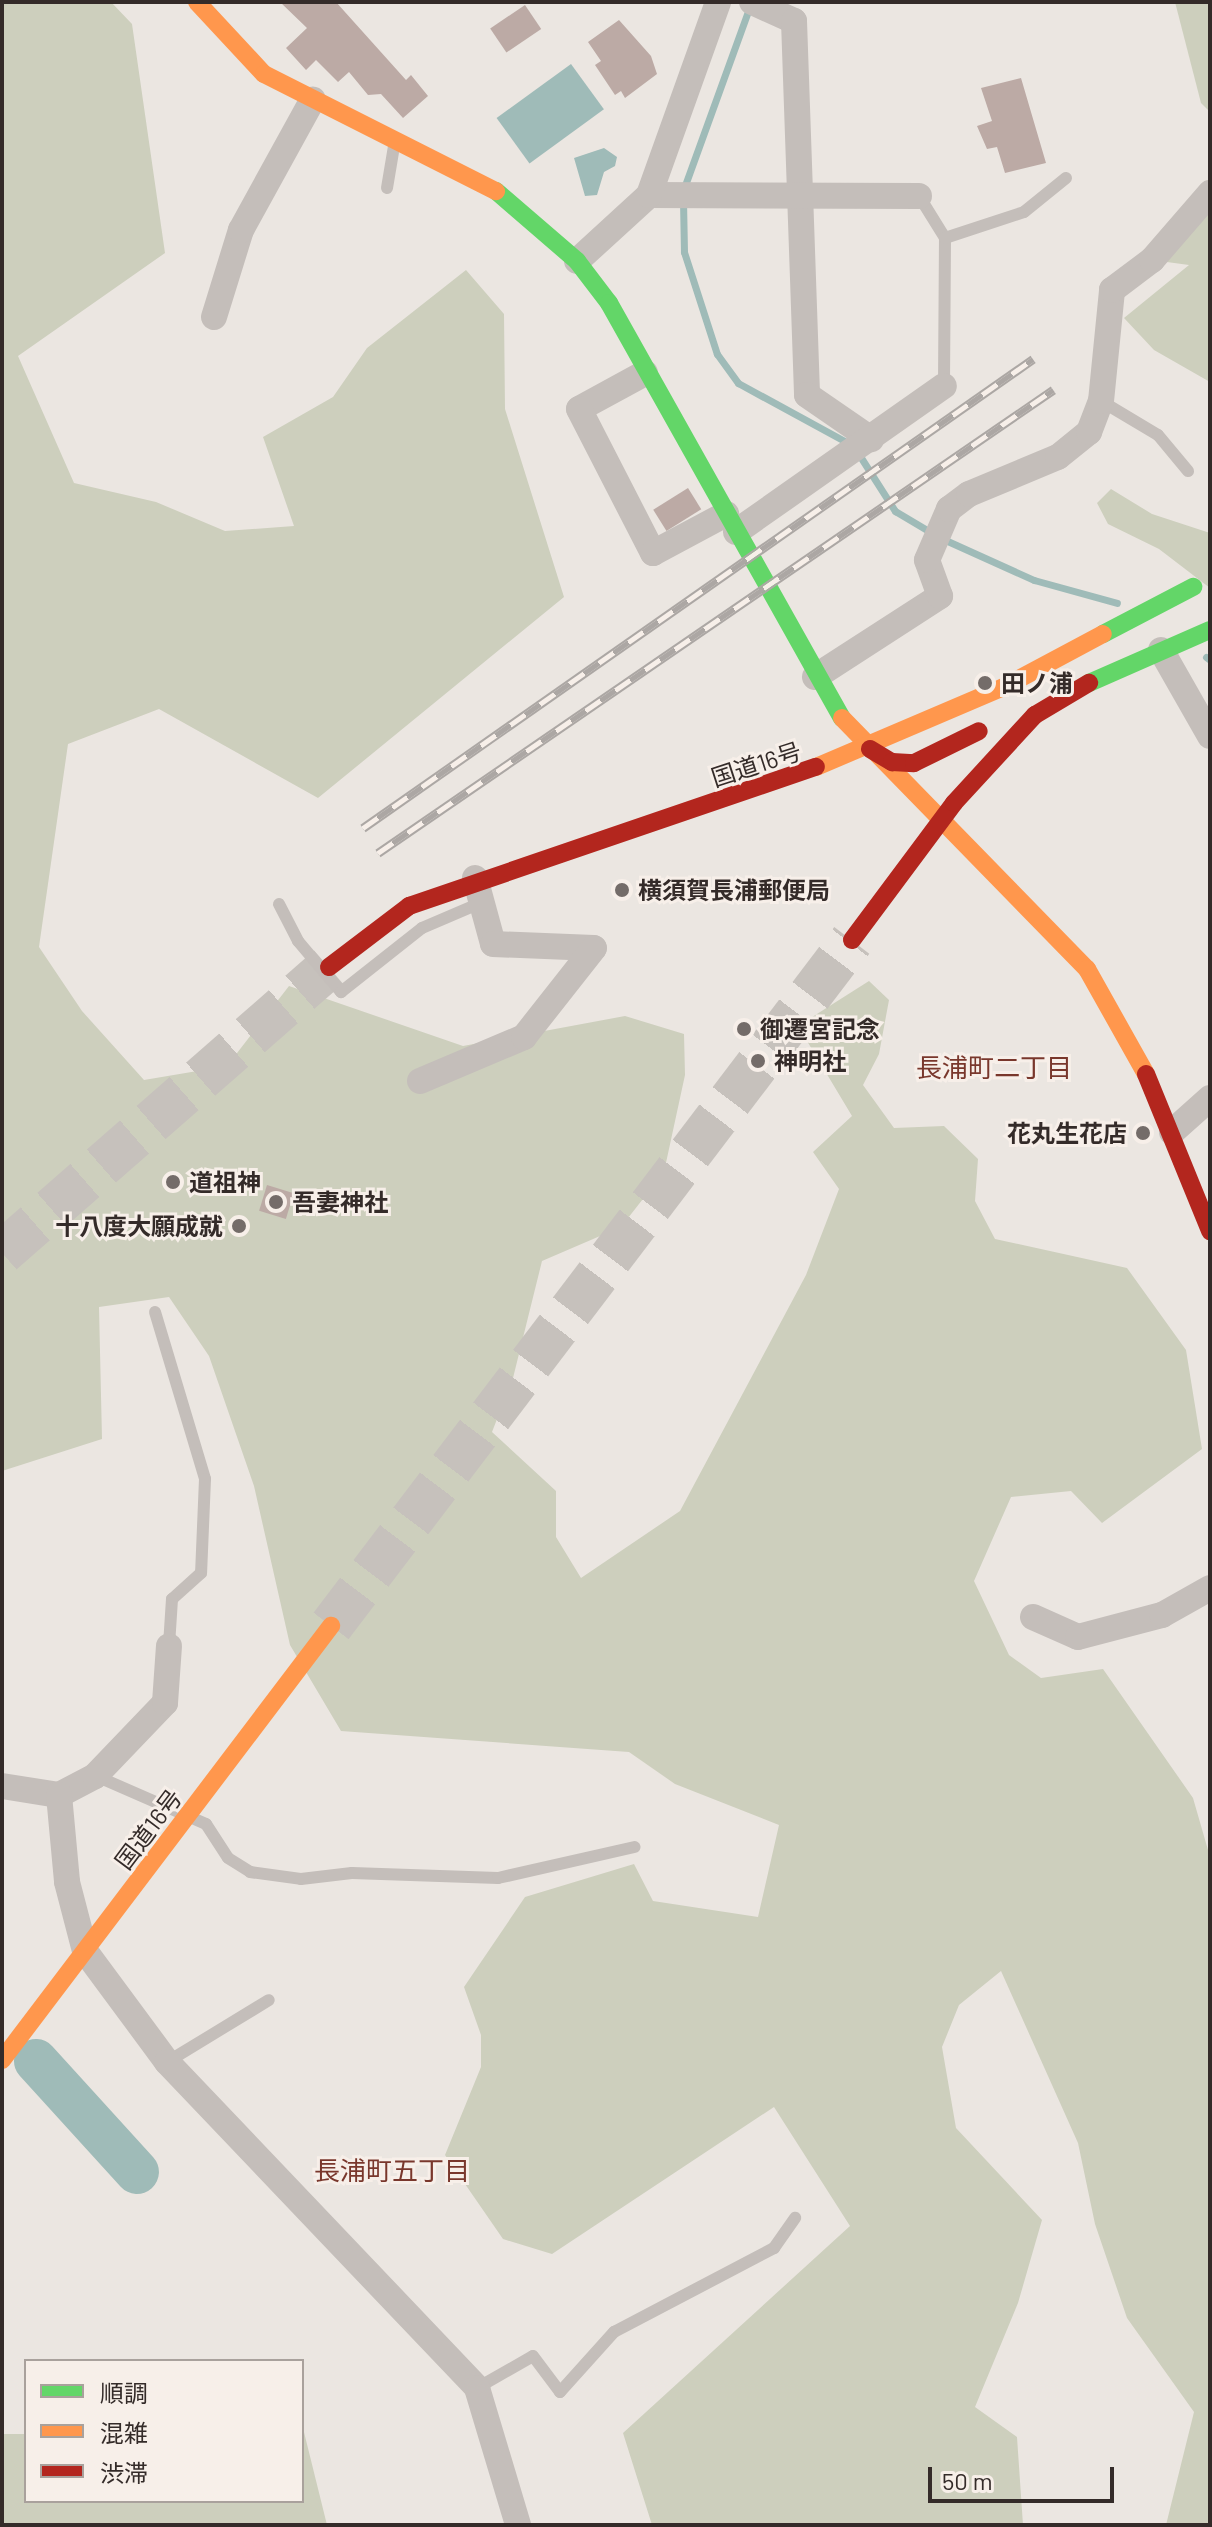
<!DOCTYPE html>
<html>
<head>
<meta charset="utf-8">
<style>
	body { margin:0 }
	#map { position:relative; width:1212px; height:2527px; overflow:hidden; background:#ebe6e1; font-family:Barlow,"Noto Sans JP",sans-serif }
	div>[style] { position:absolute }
	.green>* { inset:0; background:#cdcfbd }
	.water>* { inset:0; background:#9fbbb8; transform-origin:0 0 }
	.stream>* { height:7px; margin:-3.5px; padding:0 3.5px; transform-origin:3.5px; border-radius:3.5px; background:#9fbbb8 }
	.river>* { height:44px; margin:-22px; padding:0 22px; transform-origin:22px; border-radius:22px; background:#9fbbb8 }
	.building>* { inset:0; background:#bcaaa5; transform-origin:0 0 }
	.highway-tunnel>* { height:44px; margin-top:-22px; transform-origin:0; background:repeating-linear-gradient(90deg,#c6c1bc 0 44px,transparent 0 66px) }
	.lane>* { height:12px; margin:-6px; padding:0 6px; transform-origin:6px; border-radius:6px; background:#c4beba }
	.street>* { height:26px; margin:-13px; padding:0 13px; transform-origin:13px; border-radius:13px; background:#c4beba }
	.fast>* { height:18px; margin:-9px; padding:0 9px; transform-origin:9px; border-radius:9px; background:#63d668 }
	.slow>* { height:18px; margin:-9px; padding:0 9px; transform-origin:9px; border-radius:9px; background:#ff974d }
	.jam>* { height:18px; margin:-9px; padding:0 9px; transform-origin:9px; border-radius:9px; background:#b3261e }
	.rail>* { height:9px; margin-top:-4.5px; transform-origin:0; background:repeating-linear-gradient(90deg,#f7efe9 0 18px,#aca7a4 0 36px); box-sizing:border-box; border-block:2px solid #aca7a4 }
	.dots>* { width:22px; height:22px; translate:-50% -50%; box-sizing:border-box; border:4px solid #f7efe9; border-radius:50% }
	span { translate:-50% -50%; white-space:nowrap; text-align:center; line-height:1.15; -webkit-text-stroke:6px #f7efe9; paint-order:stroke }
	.poi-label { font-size:24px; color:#342b29; font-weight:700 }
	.left { translate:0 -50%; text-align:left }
	.right { translate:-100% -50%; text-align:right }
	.street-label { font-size:24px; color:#342b29 }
	.neighbourhood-label { font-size:26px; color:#79372c }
	.frame { position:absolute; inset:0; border:4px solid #342b29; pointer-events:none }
	.legend { position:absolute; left:24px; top:2359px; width:280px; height:144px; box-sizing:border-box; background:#f7efe9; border:2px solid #a9a19c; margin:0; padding:10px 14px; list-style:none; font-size:24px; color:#342b29 }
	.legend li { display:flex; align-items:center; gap:16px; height:40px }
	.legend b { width:40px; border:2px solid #a9a19c }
	.scale { position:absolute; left:928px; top:2467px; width:186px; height:36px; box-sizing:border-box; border:4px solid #342b29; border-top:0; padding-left:10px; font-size:24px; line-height:28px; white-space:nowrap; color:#342b29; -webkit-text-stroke:6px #f7efe9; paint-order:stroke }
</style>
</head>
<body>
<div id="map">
	<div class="green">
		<i style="clip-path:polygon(2px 2px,111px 2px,132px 24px,165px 253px,18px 356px,74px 483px,156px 502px,225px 531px,294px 526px,263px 437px,333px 397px,367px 348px,466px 270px,504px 314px,505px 409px,564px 597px,318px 798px,159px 709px,68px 744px,39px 947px,82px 1011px,144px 1080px,227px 1066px,289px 986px,463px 1046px,625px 1016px,684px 1034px,685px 1075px,664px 1172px,621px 1227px,542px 1261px,513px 1378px,492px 1432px,556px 1491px,556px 1537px,581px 1578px,680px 1511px,806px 1275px,839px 1189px,813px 1152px,852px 1116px,798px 1026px,869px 981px,889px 1000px,879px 1054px,863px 1085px,894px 1128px,944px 1126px,978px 1159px,975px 1201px,995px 1239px,1127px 1268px,1186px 1350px,1202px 1449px,1102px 1523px,1071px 1491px,1011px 1497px,974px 1581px,1009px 1655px,1041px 1678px,1103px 1669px,1193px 1798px,1210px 1857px,1210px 2525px,1166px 2525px,1194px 2412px,1127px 2318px,1095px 2224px,1078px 2143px,1001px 1971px,959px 2005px,942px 2047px,956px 2128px,1042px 2220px,1018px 2303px,975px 2407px,1017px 2437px,1023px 2525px,652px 2525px,623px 2433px,850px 2226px,774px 2107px,552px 2254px,503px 2239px,445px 2155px,481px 2067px,481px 2035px,464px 1987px,525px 1897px,634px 1864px,653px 1901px,758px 1917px,779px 1825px,675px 1784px,629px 1752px,341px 1731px,290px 1645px,254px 1486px,209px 1356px,169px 1297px,99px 1307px,102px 1439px,2px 1471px)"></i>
		<i style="clip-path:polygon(1175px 2px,1210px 2px,1210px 112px,1201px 103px)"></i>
		<i style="clip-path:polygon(1210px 206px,1210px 382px,1154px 350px,1124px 318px,1189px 265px,1152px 260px)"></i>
		<i style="clip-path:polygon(1111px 489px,1152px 514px,1210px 533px,1210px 588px,1159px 549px,1108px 524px,1097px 503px)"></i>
		<i style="clip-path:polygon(302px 2424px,327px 2525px,2px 2525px,2px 2434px,26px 2434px,26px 2501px,302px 2501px)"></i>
	</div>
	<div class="water">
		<i style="left:571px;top:64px;width:56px;height:92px;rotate:54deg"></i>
		<i style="clip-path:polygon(604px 148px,617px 157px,615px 166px,604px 172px,597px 195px,585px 196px,574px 158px)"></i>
	</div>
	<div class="stream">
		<i style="left:684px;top:188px;width:191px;rotate:-70.1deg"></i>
		<i style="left:683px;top:200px;width:52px;rotate:88.9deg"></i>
		<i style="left:684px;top:252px;width:107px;rotate:72.1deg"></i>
		<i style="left:717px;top:354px;width:36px;rotate:54deg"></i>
		<i style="left:738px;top:383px;width:128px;rotate:28.6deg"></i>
		<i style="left:858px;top:453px;width:69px;rotate:57.5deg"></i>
		<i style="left:895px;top:511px;width:43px;rotate:30.7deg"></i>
		<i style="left:943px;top:539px;width:100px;rotate:24.3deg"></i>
		<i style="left:1034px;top:580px;width:86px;rotate:15.5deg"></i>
		<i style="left:1206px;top:657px;width:5px;rotate:37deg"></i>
	</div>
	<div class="river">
		<i style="left:36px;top:2061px;width:150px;rotate:47.7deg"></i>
	</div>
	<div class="building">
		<i style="clip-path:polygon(280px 2px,336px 2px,406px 80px,411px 75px,428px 96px,403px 118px,381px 94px,368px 95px,349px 72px,338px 82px,316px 60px,306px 70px,286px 48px,307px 28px)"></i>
		<i style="left:525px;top:5px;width:29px;height:42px;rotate:56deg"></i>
		<i style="clip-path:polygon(619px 20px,651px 56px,657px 74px,625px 98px,621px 91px,615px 95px,595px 65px,601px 61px,588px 42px)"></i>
		<i style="clip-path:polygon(1021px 78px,1046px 163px,1005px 173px,997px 147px,987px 149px,977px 126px,992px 121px,981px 88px)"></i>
		<i style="left:688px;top:488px;width:25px;height:41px;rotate:58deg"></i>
		<i style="left:736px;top:1077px;width:24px;height:21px;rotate:17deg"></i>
		<i style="left:267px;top:1185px;width:28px;height:27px;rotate:17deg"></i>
	</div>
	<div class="highway-tunnel">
		<i style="left:2px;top:1253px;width:434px;rotate:-41.2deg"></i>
		<i style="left:331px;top:1626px;width:861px;rotate:-52.78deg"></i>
	</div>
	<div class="lane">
		<i style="left:387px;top:188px;width:49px;rotate:-80.5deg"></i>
		<i style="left:919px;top:196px;width:49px;rotate:58.2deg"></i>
		<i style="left:945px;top:238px;width:148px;rotate:90.4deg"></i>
		<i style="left:945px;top:238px;width:83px;rotate:-18.2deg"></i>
		<i style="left:1024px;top:212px;width:54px;rotate:-39deg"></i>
		<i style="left:1101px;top:401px;width:66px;rotate:30.8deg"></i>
		<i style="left:1158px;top:435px;width:47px;rotate:50.2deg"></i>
		<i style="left:279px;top:904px;width:42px;rotate:62.8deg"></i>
		<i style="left:298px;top:941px;width:67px;rotate:49.9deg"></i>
		<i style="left:341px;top:992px;width:103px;rotate:-38.3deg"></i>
		<i style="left:422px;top:928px;width:61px;rotate:-23.2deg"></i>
		<i style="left:155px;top:1312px;width:174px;rotate:73.3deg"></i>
		<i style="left:205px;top:1479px;width:94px;rotate:92.4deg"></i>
		<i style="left:201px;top:1573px;width:39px;rotate:138deg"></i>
		<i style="left:172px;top:1599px;width:47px;rotate:93.7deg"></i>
		<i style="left:96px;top:1776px;width:120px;rotate:23.6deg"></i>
		<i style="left:206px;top:1824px;width:40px;rotate:57.1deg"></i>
		<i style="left:228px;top:1858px;width:26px;rotate:32deg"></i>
		<i style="left:250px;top:1872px;width:51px;rotate:7.8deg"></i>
		<i style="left:301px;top:1879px;width:51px;rotate:-6.7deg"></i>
		<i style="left:352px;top:1873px;width:146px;rotate:2deg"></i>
		<i style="left:498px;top:1878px;width:140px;rotate:-12.8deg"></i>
		<i style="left:167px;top:2062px;width:119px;rotate:-31.3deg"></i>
		<i style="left:477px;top:2388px;width:64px;rotate:-29.7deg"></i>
		<i style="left:533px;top:2356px;width:45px;rotate:53.1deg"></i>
		<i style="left:560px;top:2392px;width:81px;rotate:-48deg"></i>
		<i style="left:614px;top:2332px;width:181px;rotate:-27.7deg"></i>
		<i style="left:774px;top:2248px;width:37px;rotate:-55deg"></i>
	</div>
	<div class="street">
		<i style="left:752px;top:2px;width:46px;rotate:24.3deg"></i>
		<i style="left:794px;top:21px;width:374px;rotate:88deg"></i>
		<i style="left:807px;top:395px;width:78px;rotate:34.5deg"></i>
		<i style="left:649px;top:195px;width:270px;rotate:0.2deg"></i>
		<i style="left:577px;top:261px;width:98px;rotate:-42.5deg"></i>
		<i style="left:649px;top:195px;width:205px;rotate:-70.3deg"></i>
		<i style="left:214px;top:317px;width:91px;rotate:-72.8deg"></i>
		<i style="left:241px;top:230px;width:149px;rotate:-61.2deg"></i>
		<i style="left:645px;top:373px;width:75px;rotate:151.4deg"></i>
		<i style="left:579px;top:409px;width:162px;rotate:62.8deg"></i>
		<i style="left:653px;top:553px;width:83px;rotate:-28.1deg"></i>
		<i style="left:736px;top:532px;width:254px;rotate:-35.1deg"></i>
		<i style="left:1161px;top:650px;width:99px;rotate:60.3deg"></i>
		<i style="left:815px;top:677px;width:149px;rotate:-32.9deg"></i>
		<i style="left:940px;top:596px;width:38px;rotate:-110deg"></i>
		<i style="left:927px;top:560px;width:56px;rotate:-66.7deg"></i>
		<i style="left:949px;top:509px;width:25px;rotate:-37deg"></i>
		<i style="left:969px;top:494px;width:96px;rotate:-22.6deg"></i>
		<i style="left:1058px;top:457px;width:40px;rotate:-39deg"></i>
		<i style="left:1089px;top:432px;width:33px;rotate:-69deg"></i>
		<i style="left:1101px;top:401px;width:112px;rotate:-84.3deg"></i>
		<i style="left:1112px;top:290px;width:50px;rotate:-36.9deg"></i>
		<i style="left:1152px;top:260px;width:89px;rotate:-49.1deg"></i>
		<i style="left:475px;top:878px;width:68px;rotate:74.7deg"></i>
		<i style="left:493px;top:944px;width:101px;rotate:2.3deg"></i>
		<i style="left:420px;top:1081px;width:113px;rotate:-22.9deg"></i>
		<i style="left:524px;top:1037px;width:113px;rotate:-51.8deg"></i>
		<i style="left:1172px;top:1132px;width:51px;rotate:-41.8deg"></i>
		<i style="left:1033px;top:1617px;width:49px;rotate:24deg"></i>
		<i style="left:1078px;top:1637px;width:87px;rotate:-14.7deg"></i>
		<i style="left:1162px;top:1615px;width:55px;rotate:-29.4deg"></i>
		<i style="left:2px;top:1786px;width:58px;rotate:9deg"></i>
		<i style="left:59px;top:1795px;width:41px;rotate:-27.8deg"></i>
		<i style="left:95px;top:1776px;width:101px;rotate:-46.2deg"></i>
		<i style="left:165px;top:1703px;width:57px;rotate:-86deg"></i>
		<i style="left:59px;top:1795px;width:87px;rotate:84.7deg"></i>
		<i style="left:67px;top:1882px;width:71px;rotate:75.4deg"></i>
		<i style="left:85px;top:1951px;width:138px;rotate:53.5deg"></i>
		<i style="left:167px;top:2062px;width:450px;rotate:46.4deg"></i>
		<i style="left:477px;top:2388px;width:143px;rotate:73.3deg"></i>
	</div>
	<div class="fast">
		<i style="left:496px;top:191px;width:107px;rotate:40.8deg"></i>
		<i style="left:577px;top:261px;width:53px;rotate:52.7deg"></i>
		<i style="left:609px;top:303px;width:476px;rotate:60.7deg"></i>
		<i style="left:1103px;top:634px;width:102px;rotate:-27.6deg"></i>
		<i style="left:1089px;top:683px;width:132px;rotate:-23.7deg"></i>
	</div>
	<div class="slow">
		<i style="left:197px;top:2px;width:98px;rotate:47.1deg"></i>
		<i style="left:264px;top:74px;width:260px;rotate:26.8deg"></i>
		<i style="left:842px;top:718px;width:351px;rotate:45.7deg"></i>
		<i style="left:1087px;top:969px;width:120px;rotate:60.7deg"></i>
		<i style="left:816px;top:767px;width:204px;rotate:-23.1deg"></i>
		<i style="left:1004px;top:687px;width:112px;rotate:-28.2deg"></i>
		<i style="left:2px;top:2060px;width:545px;rotate:-52.84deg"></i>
	</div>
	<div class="jam">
		<i style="left:870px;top:749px;width:26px;rotate:31deg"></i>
		<i style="left:892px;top:762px;width:22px;rotate:3deg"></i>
		<i style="left:914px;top:763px;width:72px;rotate:-26.2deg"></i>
		<i style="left:852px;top:940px;width:171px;rotate:-53.3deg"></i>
		<i style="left:954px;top:803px;width:120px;rotate:-47.4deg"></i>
		<i style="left:1035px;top:715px;width:63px;rotate:-30.7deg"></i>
		<i style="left:329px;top:967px;width:101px;rotate:-37.3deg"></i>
		<i style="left:409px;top:906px;width:430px;rotate:-18.9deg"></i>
		<i style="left:1146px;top:1074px;width:170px;rotate:67.8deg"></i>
	</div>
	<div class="rail">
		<i style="left:363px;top:828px;width:818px;rotate:-34.99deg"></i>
		<i style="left:378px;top:853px;width:819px;rotate:-34.45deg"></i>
	</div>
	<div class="dots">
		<i style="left:985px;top:683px;background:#746c69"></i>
		<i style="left:622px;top:890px;background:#746c69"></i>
		<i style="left:744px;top:1029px;background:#746c69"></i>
		<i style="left:758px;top:1061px;background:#746c69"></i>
		<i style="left:1143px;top:1133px;background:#746c69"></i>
		<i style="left:173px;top:1182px;background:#746c69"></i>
		<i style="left:276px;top:1202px;background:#746c69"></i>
		<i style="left:239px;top:1226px;background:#746c69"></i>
	</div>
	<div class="poi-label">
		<span class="left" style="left:1001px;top:683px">田ノ浦</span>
		<span class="left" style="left:638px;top:890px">横須賀長浦郵便局</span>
		<span class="left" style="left:760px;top:1029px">御遷宮記念</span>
		<span class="left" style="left:774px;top:1061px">神明社</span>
		<span class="right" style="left:1127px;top:1133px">花丸生花店</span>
		<span class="left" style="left:189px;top:1182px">道祖神</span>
		<span class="left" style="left:292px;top:1202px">吾妻神社</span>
		<span class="right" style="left:223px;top:1226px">十八度大願成就</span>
	</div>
	<div class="street-label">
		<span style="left:756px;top:764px;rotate:-18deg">国道16号</span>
		<span style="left:148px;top:1829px;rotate:-53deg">国道16号</span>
	</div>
	<div class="neighbourhood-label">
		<span style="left:994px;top:1067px">長浦町二丁目</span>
		<span style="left:392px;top:2170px">長浦町五丁目</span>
	</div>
	<div class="frame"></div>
	<ul class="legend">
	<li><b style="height:10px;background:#63d668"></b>順調</li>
	<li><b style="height:10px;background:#ff974d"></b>混雑</li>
	<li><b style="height:10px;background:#b3261e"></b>渋滞</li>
	</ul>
	<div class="scale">50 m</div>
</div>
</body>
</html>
